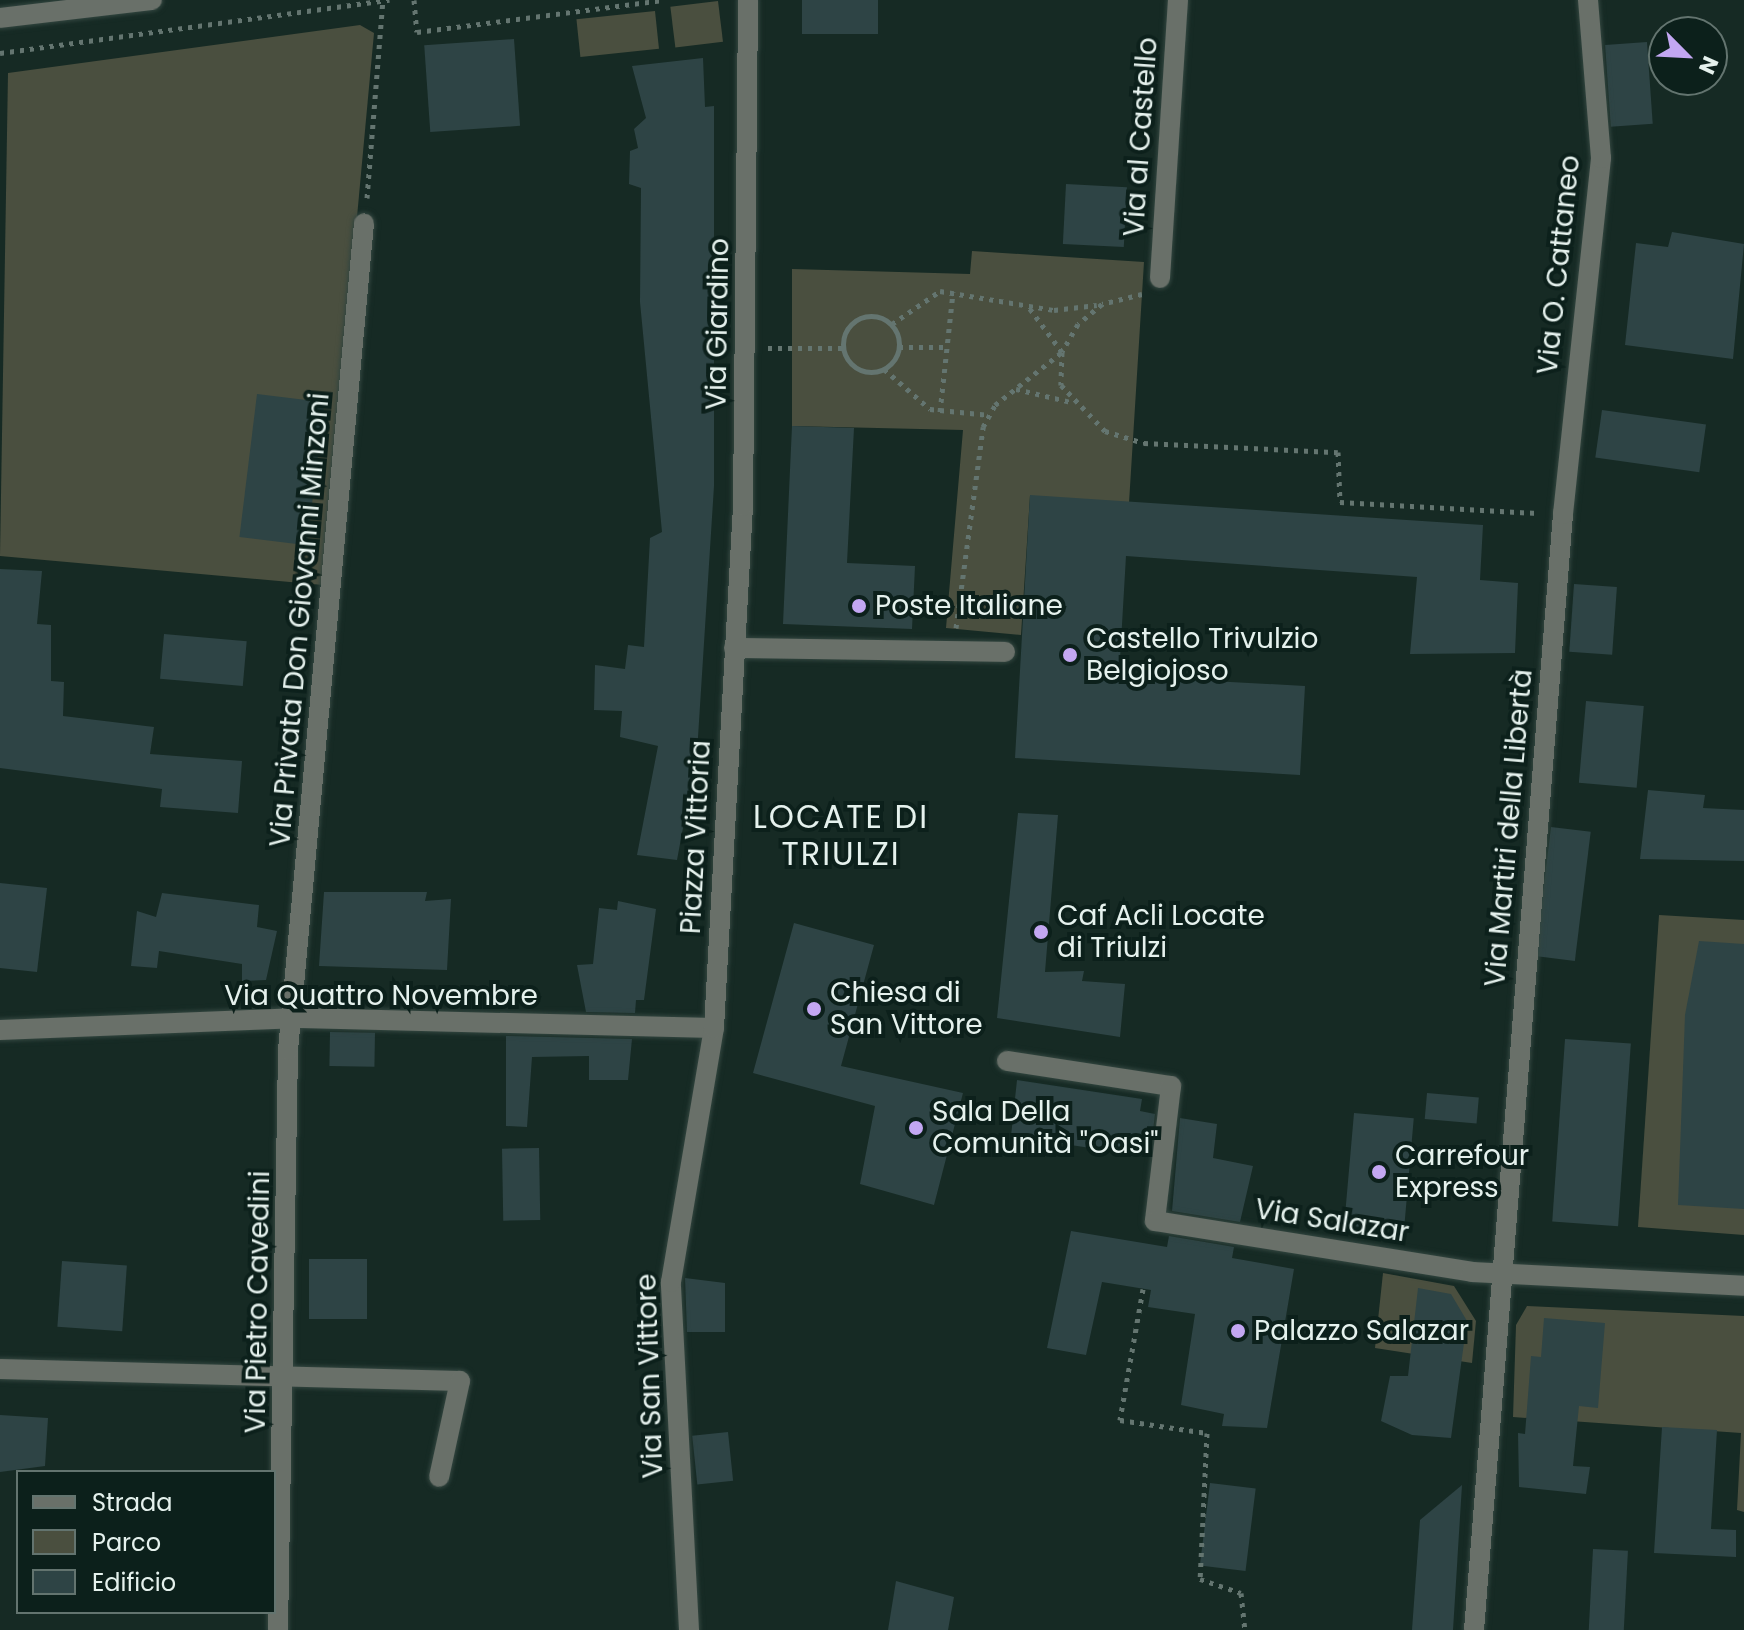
<!DOCTYPE html>
<html>
<head>
<meta charset="utf-8">
<style>
	body { margin:0 }
	#map { position:relative; width:1744px; height:1630px; overflow:hidden; background:#162a24; font-family:Poppins,sans-serif }
	div>[style] { position:absolute }
	.green>* { inset:0; background:#4a4f3f; transform-origin:0 0 }
	.building>* { inset:0; background:#2e4445; transform-origin:0 0 }
	.path>* { height:5px; margin-top:-2.5px; transform-origin:0; background:repeating-linear-gradient(90deg,#647570 0 4px,transparent 0 10px) }
	.path>.ring { margin:-2.5px; padding:0; box-sizing:content-box; background:none; border:5px solid #647570; border-radius:50% }
	.roads { filter:drop-shadow(0 0 2px #334640) drop-shadow(0 0 2px #334640) }
	.pedestrian>* { height:20px; margin:-10px; padding:0 10px; transform-origin:10px; border-radius:10px; background:#697069 }
	.minor>* { height:20px; margin:-10px; padding:0 10px; transform-origin:10px; border-radius:10px; background:#697069 }
	.dots>* { width:22px; height:22px; translate:-50% -50%; box-sizing:border-box; border:4px solid #0c201b; border-radius:50% }
	span { translate:-50% -50%; white-space:nowrap; text-align:center; line-height:1.15; -webkit-text-stroke:8px #0c201b; paint-order:stroke }
	.street-label { font-size:28px; color:#e5f1ed }
	.poi-label { font-size:28px; color:#e5f1ed }
	.left { translate:0 -50%; text-align:left }
	.quarter-label { font-size:32px; color:#e5f1ed; letter-spacing:2px }
	.legend { position:absolute; left:16px; top:1470px; width:260px; height:144px; box-sizing:border-box; background:#0c201b; border:2px solid #63746f; margin:0; padding:10px 14px; list-style:none; font-size:24px; color:#e5f1ed }
	.legend li { display:flex; align-items:center; gap:16px; height:40px }
	.legend b { width:40px; border:2px solid #63746f }
	.north { position:absolute; left:1648px; top:16px; width:80px; height:80px; box-sizing:border-box; background:#0c201b; border:2px solid #63746f; border-radius:50%; rotate:114deg; font-size:22px; font-weight:700; line-height:32px; text-align:center; color:#e5f1ed }
	.north::after { content:''; display:block; margin:auto; width:28px; height:36px; background:#c3a7f2; clip-path:polygon(50% 0,100% 100%,50% 72%,0 100%) }
</style>
</head>
<body>
<div id="map">
	<div class="green">
		<i style="left:718px;top:1px;width:41px;height:48px;rotate:83deg"></i>
		<i style="left:655px;top:11px;width:38px;height:79px;rotate:84deg"></i>
		<i style="clip-path:polygon(360px 25px,374px 33px,323px 585px,0 556px,8px 73px)"></i>
		<i style="clip-path:polygon(972px 251px,1144px 262px,1129px 503px,1030px 496px,1021px 635px,946px 628px,963px 430px,792px 426px,792px 269px,970px 274px)"></i>
		<i style="clip-path:polygon(1659px 915px,1744px 920px,1744px 1235px,1638px 1227px)"></i>
		<i style="clip-path:polygon(1383px 1273px,1454px 1286px,1476px 1321px,1472px 1363px,1375px 1348px)"></i>
		<i style="clip-path:polygon(1527px 1306px,1744px 1316px,1744px 1512px,1737px 1510px,1741px 1433px,1513px 1417px,1516px 1325px)"></i>
	</div>
	<div class="building">
		<i style="left:802px;top:0;width:76px;height:34px"></i>
		<i style="left:514px;top:39px;width:87px;height:90px;rotate:86deg"></i>
		<i style="left:1647px;top:42px;width:82px;height:42px;rotate:86deg"></i>
		<i style="clip-path:polygon(703px 58px,705px 107px,714px 106px,714px 486px,697px 753px,677px 860px,637px 855px,658px 746px,620px 737px,622px 711px,594px 710px,595px 665px,625px 669px,628px 645px,644px 647px,650px 538px,662px 532px,640px 302px,641px 188px,629px 184px,630px 151px,638px 148px,634px 129px,646px 118px,632px 66px)"></i>
		<i style="left:1066px;top:184px;width:61px;height:60px;rotate:3deg"></i>
		<i style="clip-path:polygon(1672px 232px,1744px 244px,1733px 359px,1625px 345px,1636px 243px,1668px 247px)"></i>
		<i style="left:257px;top:394px;width:68px;height:144px;rotate:7deg"></i>
		<i style="left:1602px;top:410px;width:105px;height:48px;rotate:8deg"></i>
		<i style="clip-path:polygon(792px 426px,854px 428px,847px 563px,915px 566px,912px 629px,783px 624px)"></i>
		<i style="clip-path:polygon(1030px 495px,1483px 525px,1480px 580px,1518px 583px,1515px 653px,1410px 654px,1417px 577px,1126px 556px,1119px 676px,1305px 686px,1300px 775px,1015px 758px)"></i>
		<i style="clip-path:polygon(0 569px,42px 571px,37px 624px,51px 625px,51px 681px,64px 682px,63px 716px,154px 727px,150px 754px,242px 761px,238px 813px,160px 807px,162px 789px,0 768px)"></i>
		<i style="left:1574px;top:584px;width:43px;height:68px;rotate:4deg"></i>
		<i style="left:164px;top:634px;width:83px;height:45px;rotate:5deg"></i>
		<i style="left:1586px;top:701px;width:58px;height:82px;rotate:5deg"></i>
		<i style="clip-path:polygon(1648px 790px,1705px 795px,1703px 808px,1744px 810px,1744px 861px,1640px 859px)"></i>
		<i style="clip-path:polygon(1018px 813px,1058px 815px,1045px 972px,1084px 971px,1082px 981px,1125px 984px,1120px 1037px,997px 1018px)"></i>
		<i style="left:1551px;top:827px;width:40px;height:130px;rotate:7deg"></i>
		<i style="clip-path:polygon(0 883px,47px 888px,37px 972px,0 968px)"></i>
		<i style="clip-path:polygon(324px 892px,427px 892px,425px 901px,451px 899px,447px 970px,319px 966px)"></i>
		<i style="clip-path:polygon(162px 893px,259px 905px,257px 927px,277px 931px,266px 980px,242px 981px,242px 964px,159px 951px,157px 968px,131px 966px,137px 911px,156px 917px)"></i>
		<i style="clip-path:polygon(618px 901px,656px 909px,644px 1000px,636px 1000px,635px 1013px,586px 1012px,577px 965px,593px 964px,599px 908px,617px 910px)"></i>
		<i style="clip-path:polygon(794px 923px,874px 945px,841px 1066px,963px 1093px,934px 1205px,860px 1184px,875px 1106px,753px 1073px)"></i>
		<i style="clip-path:polygon(1699px 941px,1744px 944px,1744px 1209px,1678px 1205px,1685px 1015px)"></i>
		<i style="left:330px;top:1032px;width:45px;height:34px;rotate:1deg"></i>
		<i style="clip-path:polygon(506px 1036px,632px 1039px,628px 1080px,589px 1080px,589px 1056px,532px 1057px,527px 1127px,506px 1126px)"></i>
		<i style="left:1565px;top:1039px;width:66px;height:183px;rotate:4deg"></i>
		<i style="clip-path:polygon(1017px 1080px,1142px 1099px,1140px 1111px,1155px 1114px,1150px 1157px,1011px 1136px)"></i>
		<i style="left:1427px;top:1093px;width:52px;height:26px;rotate:5deg"></i>
		<i style="left:1354px;top:1113px;width:60px;height:113px;rotate:5deg"></i>
		<i style="clip-path:polygon(1180px 1118px,1217px 1124px,1213px 1158px,1253px 1166px,1240px 1222px,1172px 1211px)"></i>
		<i style="left:539px;top:1148px;width:72px;height:37px;rotate:89deg"></i>
		<i style="clip-path:polygon(1071px 1231px,1167px 1247px,1169px 1236px,1234px 1247px,1232px 1258px,1294px 1269px,1267px 1428px,1222px 1426px,1224px 1414px,1181px 1405px,1195px 1314px,1148px 1307px,1151px 1290px,1102px 1282px,1086px 1355px,1047px 1348px)"></i>
		<i style="left:309px;top:1259px;width:58px;height:60px"></i>
		<i style="left:62px;top:1261px;width:65px;height:66px;rotate:4deg"></i>
		<i style="clip-path:polygon(685px 1278px,725px 1283px,725px 1332px,687px 1332px)"></i>
		<i style="clip-path:polygon(1418px 1288px,1451px 1294px,1467px 1321px,1451px 1438px,1412px 1435px,1381px 1421px,1390px 1376px,1408px 1376px)"></i>
		<i style="clip-path:polygon(1544px 1318px,1605px 1323px,1598px 1408px,1579px 1406px,1573px 1466px,1590px 1467px,1586px 1494px,1519px 1487px,1518px 1433px,1525px 1434px,1531px 1356px,1541px 1357px)"></i>
		<i style="clip-path:polygon(0 1415px,48px 1418px,45px 1466px,0 1472px)"></i>
		<i style="clip-path:polygon(1662px 1427px,1717px 1430px,1711px 1529px,1736px 1530px,1736px 1557px,1654px 1553px)"></i>
		<i style="left:728px;top:1432px;width:49px;height:36px;rotate:84deg"></i>
		<i style="left:1210px;top:1483px;width:46px;height:83px;rotate:7deg"></i>
		<i style="clip-path:polygon(1462px 1485px,1453px 1630px,1412px 1630px,1420px 1520px)"></i>
		<i style="left:1593px;top:1549px;width:35px;height:81px;rotate:3deg"></i>
		<i style="clip-path:polygon(896px 1581px,954px 1597px,948px 1630px,888px 1630px)"></i>
	</div>
	<div class="path">
		<i style="left:414px;top:0;width:32px;rotate:85deg"></i>
		<i style="left:417px;top:32px;width:248px;rotate:-7.4deg"></i>
		<i style="left:0;top:53px;width:393px;rotate:-7.8deg"></i>
		<i style="left:367px;top:198px;width:198px;rotate:-85.4deg"></i>
		<i style="left:1142px;top:294px;width:41px;rotate:166deg"></i>
		<i style="left:1102px;top:304px;width:31px;rotate:140deg"></i>
		<i style="left:1078px;top:324px;width:32px;rotate:120deg"></i>
		<i style="left:1062px;top:352px;width:33px;rotate:92deg"></i>
		<i style="left:1061px;top:385px;width:64px;rotate:46.3deg"></i>
		<i style="left:1105px;top:431px;width:41px;rotate:17.1deg"></i>
		<i style="left:1144px;top:443px;width:194px;rotate:2.7deg"></i>
		<i style="left:1338px;top:452px;width:50px;rotate:87.7deg"></i>
		<i style="left:1340px;top:502px;width:198px;rotate:3.2deg"></i>
		<i class="ring" style="left:843px;top:316px;width:51px;height:51px"></i>
		<i style="left:892px;top:324px;width:58px;rotate:-34.5deg"></i>
		<i style="left:940px;top:291px;width:116px;rotate:9.5deg"></i>
		<i style="left:1054px;top:310px;width:43px;rotate:-6.6deg"></i>
		<i style="left:899px;top:347px;width:48px"></i>
		<i style="left:768px;top:348px;width:75px"></i>
		<i style="left:884px;top:369px;width:61px;rotate:41deg"></i>
		<i style="left:930px;top:409px;width:60px;rotate:5.7deg"></i>
		<i style="left:1016px;top:389px;width:57px;rotate:13.3deg"></i>
		<i style="left:940px;top:412px;width:121px;rotate:-83.8deg"></i>
		<i style="left:956px;top:628px;width:203px;rotate:-82.3deg"></i>
		<i style="left:983px;top:427px;width:25px;rotate:-61deg"></i>
		<i style="left:995px;top:405px;width:85px;rotate:-38.3deg"></i>
		<i style="left:1062px;top:352px;width:57px;rotate:-126.5deg"></i>
		<i style="left:1143px;top:1289px;width:133px;rotate:100deg"></i>
		<i style="left:1120px;top:1420px;width:88px;rotate:8.5deg"></i>
		<i style="left:1207px;top:1433px;width:146px;rotate:92.7deg"></i>
		<i style="left:1200px;top:1579px;width:43px;rotate:18.9deg"></i>
		<i style="left:1241px;top:1593px;width:37px;rotate:84deg"></i>
	</div>
	<div class="roads">
		<div class="pedestrian">
			<i style="left:1007px;top:1061px;width:166px;rotate:8.7deg"></i>
			<i style="left:1171px;top:1086px;width:136px;rotate:96.8deg"></i>
		</div>
		<div class="minor">
			<i style="left:0;top:18px;width:153px;rotate:-6.8deg"></i>
			<i style="left:1160px;top:278px;width:279px;rotate:-86.3deg"></i>
			<i style="left:734px;top:648px;width:271px;rotate:0.8deg"></i>
			<i style="left:0;top:1030px;width:300px;rotate:-2.3deg"></i>
			<i style="left:300px;top:1018px;width:414px;rotate:1.4deg"></i>
			<i style="left:1155px;top:1221px;width:321px;rotate:9.1deg"></i>
			<i style="left:1472px;top:1272px;width:272px;rotate:2.9deg"></i>
			<i style="left:0;top:1369px;width:460px;rotate:1.5deg"></i>
			<i style="left:460px;top:1381px;width:98px;rotate:102.3deg"></i>
			<i style="left:278px;top:1630px;width:580px;rotate:-89.01deg"></i>
			<i style="left:288px;top:1050px;width:830px;rotate:-84.75deg"></i>
			<i style="left:689px;top:1630px;width:348px;rotate:-93deg"></i>
			<i style="left:671px;top:1282px;width:258px;rotate:-80.4deg"></i>
			<i style="left:714px;top:1028px;width:523px;rotate:-86.82deg"></i>
			<i style="left:743px;top:506px;width:506px;rotate:-89.43deg"></i>
			<i style="left:1474px;top:1630px;width:1120px;rotate:-85.44deg"></i>
			<i style="left:1563px;top:514px;width:358px;rotate:-83.9deg"></i>
			<i style="left:1601px;top:158px;width:159px;rotate:-94.7deg"></i>
		</div>
	</div>
	<div class="dots">
		<i style="left:859px;top:606px;background:#c3a7f2"></i>
		<i style="left:1070px;top:655px;background:#c3a7f2"></i>
		<i style="left:1041px;top:932px;background:#c3a7f2"></i>
		<i style="left:814px;top:1009px;background:#c3a7f2"></i>
		<i style="left:916px;top:1128px;background:#c3a7f2"></i>
		<i style="left:1379px;top:1172px;background:#c3a7f2"></i>
		<i style="left:1238px;top:1331px;background:#c3a7f2"></i>
	</div>
	<div class="street-label">
		<span style="left:1141px;top:137px;rotate:-86deg">Via al Castello</span>
		<span style="left:1559px;top:265px;rotate:-84deg">Via O. Cattaneo</span>
		<span style="left:718px;top:324px;rotate:-89deg">Via Giardino</span>
		<span style="left:300px;top:620px;rotate:-85deg">Via Privata Don Giovanni Minzoni</span>
		<span style="left:1509px;top:828px;rotate:-85deg">Via Martiri della Libertà</span>
		<span style="left:696px;top:837px;rotate:-87deg">Piazza Vittoria</span>
		<span style="left:381px;top:996px">Via Quattro Novembre</span>
		<span style="left:1332px;top:1221px;rotate:9deg">Via Salazar</span>
		<span style="left:258px;top:1302px;rotate:-89deg">Via Pietro Cavedini</span>
		<span style="left:650px;top:1376px;rotate:-92deg">Via San Vittore</span>
	</div>
	<div class="poi-label">
		<span class="left" style="left:875px;top:606px">Poste Italiane</span>
		<span class="left" style="left:1086px;top:655px">Castello Trivulzio<br>Belgiojoso</span>
		<span class="left" style="left:1057px;top:932px">Caf Acli Locate<br>di Triulzi</span>
		<span class="left" style="left:830px;top:1009px">Chiesa di<br>San Vittore</span>
		<span class="left" style="left:932px;top:1128px">Sala Della<br>Comunità "Oasi"</span>
		<span class="left" style="left:1395px;top:1172px">Carrefour<br>Express</span>
		<span class="left" style="left:1254px;top:1331px">Palazzo Salazar</span>
	</div>
	<div class="quarter-label">
		<span style="left:841px;top:836px">LOCATE DI<br>TRIULZI</span>
	</div>
	<ul class="legend">
	<li><b style="height:10px;background:#697069"></b>Strada</li>
	<li><b style="height:22px;background:#4a4f3f"></b>Parco</li>
	<li><b style="height:22px;background:#2e4445"></b>Edificio</li>
	</ul>
	<div class="north">N</div>
</div>
</body>
</html>
